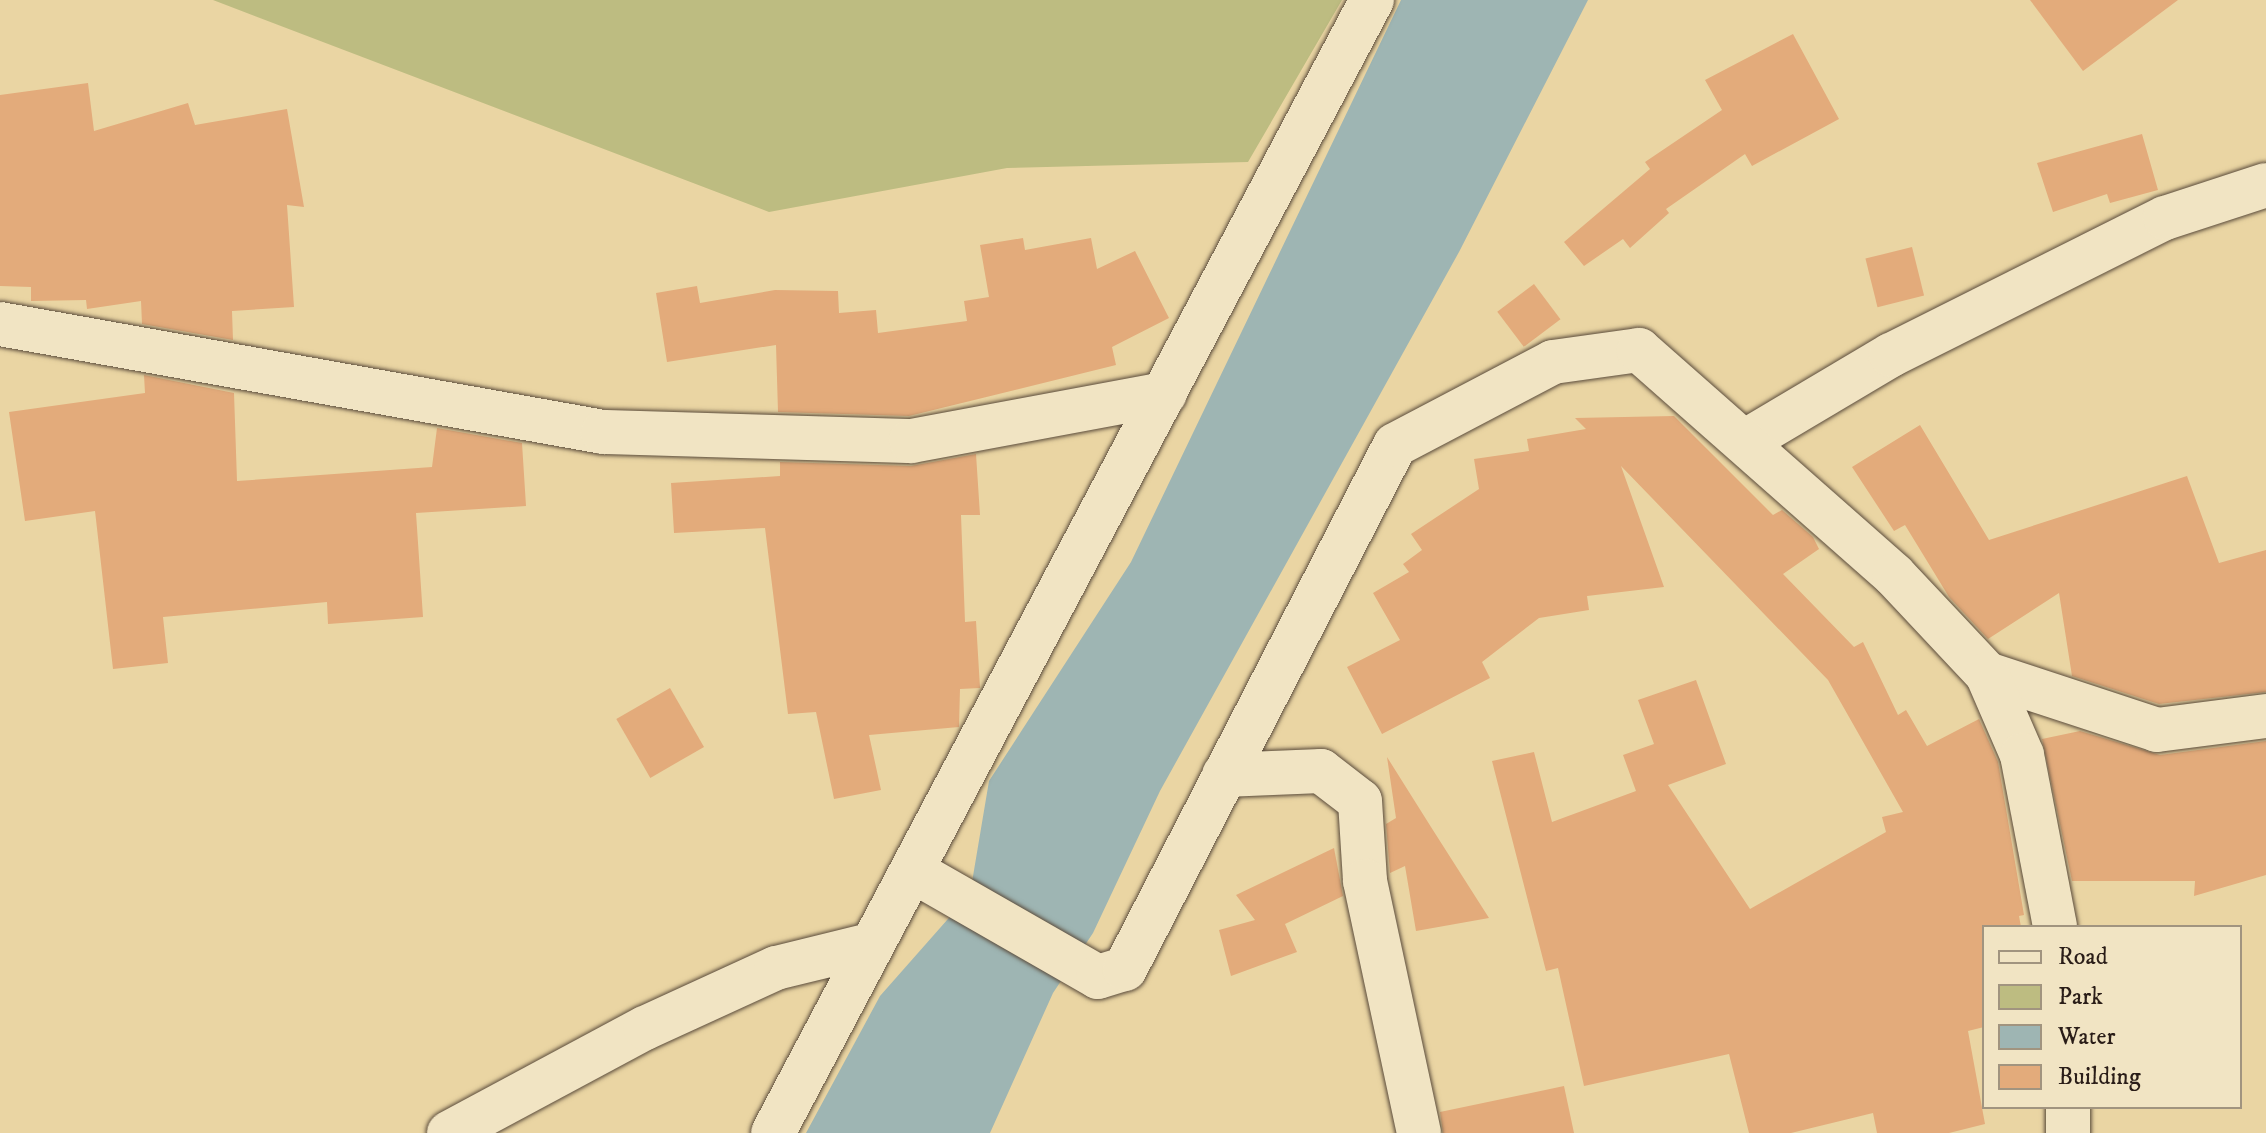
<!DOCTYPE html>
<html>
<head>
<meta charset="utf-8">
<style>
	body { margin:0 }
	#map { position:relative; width:2266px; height:1133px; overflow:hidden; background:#ead5a3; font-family:"IM FELL DW Pica",serif }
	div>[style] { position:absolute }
	.green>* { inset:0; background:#bdbc81 }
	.water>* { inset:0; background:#9eb5b3 }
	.building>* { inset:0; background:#e3ab7b; transform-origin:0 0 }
	.roads { filter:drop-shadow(0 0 2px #5a4b3b) drop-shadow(0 0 2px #5a4b3b) }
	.minor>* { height:44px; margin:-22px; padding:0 22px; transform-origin:22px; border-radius:22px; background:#f1e4c3 }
	.secondary>* { height:44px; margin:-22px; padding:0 22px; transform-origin:22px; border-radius:22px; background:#f1e4c3 }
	span { translate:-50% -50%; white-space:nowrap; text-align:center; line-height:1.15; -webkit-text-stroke:8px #f1e4c3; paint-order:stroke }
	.legend { position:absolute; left:1982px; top:925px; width:260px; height:184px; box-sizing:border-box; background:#f1e4c3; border:2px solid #a1947f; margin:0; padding:10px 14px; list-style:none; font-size:24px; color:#2a1d18 }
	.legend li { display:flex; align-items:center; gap:16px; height:40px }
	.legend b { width:40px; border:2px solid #a1947f }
</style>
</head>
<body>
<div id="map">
	<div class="green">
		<i style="clip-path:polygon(213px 0,1342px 0,1248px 162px,1007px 168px,769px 212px)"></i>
	</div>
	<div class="water">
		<i style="clip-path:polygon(1401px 0,1588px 0,1459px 252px,1160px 791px,1093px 933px,1053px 993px,990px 1133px,806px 1133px,880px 996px,970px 894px,989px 781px,1131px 562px)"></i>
	</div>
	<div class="building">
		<i style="clip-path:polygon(2030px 0,2178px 0,2083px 71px)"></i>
		<i style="clip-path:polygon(1793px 34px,1839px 119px,1752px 166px,1745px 154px,1666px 209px,1669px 213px,1630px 248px,1623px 239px,1584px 266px,1564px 242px,1650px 169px,1645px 162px,1722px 110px,1705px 80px)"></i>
		<i style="clip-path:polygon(88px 83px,94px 131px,188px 103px,195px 125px,287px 109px,304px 207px,287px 205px,294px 307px,232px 311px,233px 340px,142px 324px,141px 301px,87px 309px,86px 300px,31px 301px,31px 287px,0 286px,0 95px)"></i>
		<i style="clip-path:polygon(2142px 134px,2158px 190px,2110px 203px,2107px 194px,2053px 212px,2037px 163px)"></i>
		<i style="clip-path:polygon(1023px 238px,1025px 250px,1091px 238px,1097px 269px,1135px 251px,1169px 318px,1112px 347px,1116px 365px,909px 416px,778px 412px,776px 345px,667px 362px,656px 293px,697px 286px,700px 303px,775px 290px,838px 291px,839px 313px,876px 310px,878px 333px,967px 321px,964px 301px,989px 297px,980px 245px)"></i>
		<i style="left:1912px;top:247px;width:50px;height:48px;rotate:76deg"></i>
		<i style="left:1534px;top:284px;width:44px;height:46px;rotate:53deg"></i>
		<i style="clip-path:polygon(144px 375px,234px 393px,237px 481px,432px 467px,437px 428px,522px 443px,526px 506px,416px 513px,423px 617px,328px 624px,327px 602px,163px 617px,168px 663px,113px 669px,95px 511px,25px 521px,9px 412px,145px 393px)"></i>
		<i style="clip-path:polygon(1674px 416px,1773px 515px,1782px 510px,1813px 537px,1819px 549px,1783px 574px,1854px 647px,1863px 642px,1898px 715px,1906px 710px,1927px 746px,1979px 719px,1998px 762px,2024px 915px,2019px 916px,2021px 927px,1984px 927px,1984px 1027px,1968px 1031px,1985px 1124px,1949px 1133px,1877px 1133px,1873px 1113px,1791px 1133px,1749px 1133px,1729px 1054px,1584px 1086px,1558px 968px,1546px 971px,1492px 761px,1534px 752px,1552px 822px,1636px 791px,1623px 755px,1654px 744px,1638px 700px,1696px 680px,1726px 764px,1668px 785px,1750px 909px,1886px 832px,1882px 817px,1903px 812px,1828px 680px,1621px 466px,1664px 587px,1587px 596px,1589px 610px,1539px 618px,1482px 662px,1490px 678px,1382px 734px,1347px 667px,1400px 640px,1373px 593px,1409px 572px,1403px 564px,1422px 550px,1411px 534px,1479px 489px,1474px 459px,1529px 451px,1527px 439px,1586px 429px,1575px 418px)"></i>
		<i style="clip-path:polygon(1920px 425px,1989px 540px,2187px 476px,2219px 563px,2266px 550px,2266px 692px,2159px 704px,2072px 676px,2059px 593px,1988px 639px,1949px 597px,1905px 525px,1894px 531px,1852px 467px)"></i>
		<i style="clip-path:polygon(976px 454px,980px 515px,961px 515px,965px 622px,976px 621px,980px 688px,960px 689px,959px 727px,869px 735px,881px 790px,834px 799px,816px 712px,788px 714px,765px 528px,674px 533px,671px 483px,780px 476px,780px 462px,911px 466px)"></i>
		<i style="left:670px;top:688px;width:68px;height:62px;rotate:60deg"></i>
		<i style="clip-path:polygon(2080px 731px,2160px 755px,2266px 741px,2266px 875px,2194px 896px,2195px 881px,2072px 881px,2042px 739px)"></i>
		<i style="clip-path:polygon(1387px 757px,1431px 827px,1489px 918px,1416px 931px,1405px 866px,1390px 873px,1386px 824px,1396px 818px)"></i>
		<i style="clip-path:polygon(1334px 848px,1343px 896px,1285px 924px,1297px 952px,1231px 976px,1219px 930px,1255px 920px,1236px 895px)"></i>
		<i style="clip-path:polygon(1564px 1086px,1574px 1133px,1443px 1133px,1440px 1112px)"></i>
	</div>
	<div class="roads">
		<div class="minor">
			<i style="left:0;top:324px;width:613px;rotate:10.15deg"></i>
			<i style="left:603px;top:432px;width:308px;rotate:1.7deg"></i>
			<i style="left:911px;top:441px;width:258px;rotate:-10.5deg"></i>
			<i style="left:1746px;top:441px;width:169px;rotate:-30.7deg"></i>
			<i style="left:1891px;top:355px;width:306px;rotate:-26.6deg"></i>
			<i style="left:2165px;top:218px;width:106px;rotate:-18.1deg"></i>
			<i style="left:1987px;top:674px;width:179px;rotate:18.2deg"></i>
			<i style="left:2157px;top:730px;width:110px;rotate:-7.3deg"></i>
			<i style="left:1224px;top:775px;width:97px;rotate:-2.4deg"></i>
			<i style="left:1321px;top:771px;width:49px;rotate:37.6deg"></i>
			<i style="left:1360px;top:801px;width:80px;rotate:86.4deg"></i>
			<i style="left:1365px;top:881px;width:258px;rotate:77.9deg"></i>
			<i style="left:913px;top:871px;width:213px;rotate:29.8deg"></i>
			<i style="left:1098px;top:977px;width:28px;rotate:-17deg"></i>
			<i style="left:1125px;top:969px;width:589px;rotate:-62.74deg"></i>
			<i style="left:1395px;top:445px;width:178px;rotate:-27.7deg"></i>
			<i style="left:1553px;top:362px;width:87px;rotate:-7.9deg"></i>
			<i style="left:1639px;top:350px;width:340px;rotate:41.4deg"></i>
			<i style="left:1894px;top:575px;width:136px;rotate:46.8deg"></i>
			<i style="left:1987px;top:674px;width:88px;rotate:66.6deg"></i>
			<i style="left:2022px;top:755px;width:175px;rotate:79.1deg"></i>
			<i style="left:2068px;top:1107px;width:26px;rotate:90deg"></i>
			<i style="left:449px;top:1133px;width:222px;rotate:-28.2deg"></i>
			<i style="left:645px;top:1028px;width:144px;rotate:-24.6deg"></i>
			<i style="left:776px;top:968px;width:93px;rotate:-13.7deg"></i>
		</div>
		<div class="secondary">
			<i style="left:773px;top:1133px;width:1282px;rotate:-62.14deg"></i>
		</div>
	</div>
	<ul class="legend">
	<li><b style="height:10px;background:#f1e4c3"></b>Road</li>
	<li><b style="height:22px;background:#bdbc81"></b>Park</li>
	<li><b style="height:22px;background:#9eb5b3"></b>Water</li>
	<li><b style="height:22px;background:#e3ab7b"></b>Building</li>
	</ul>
</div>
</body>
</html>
